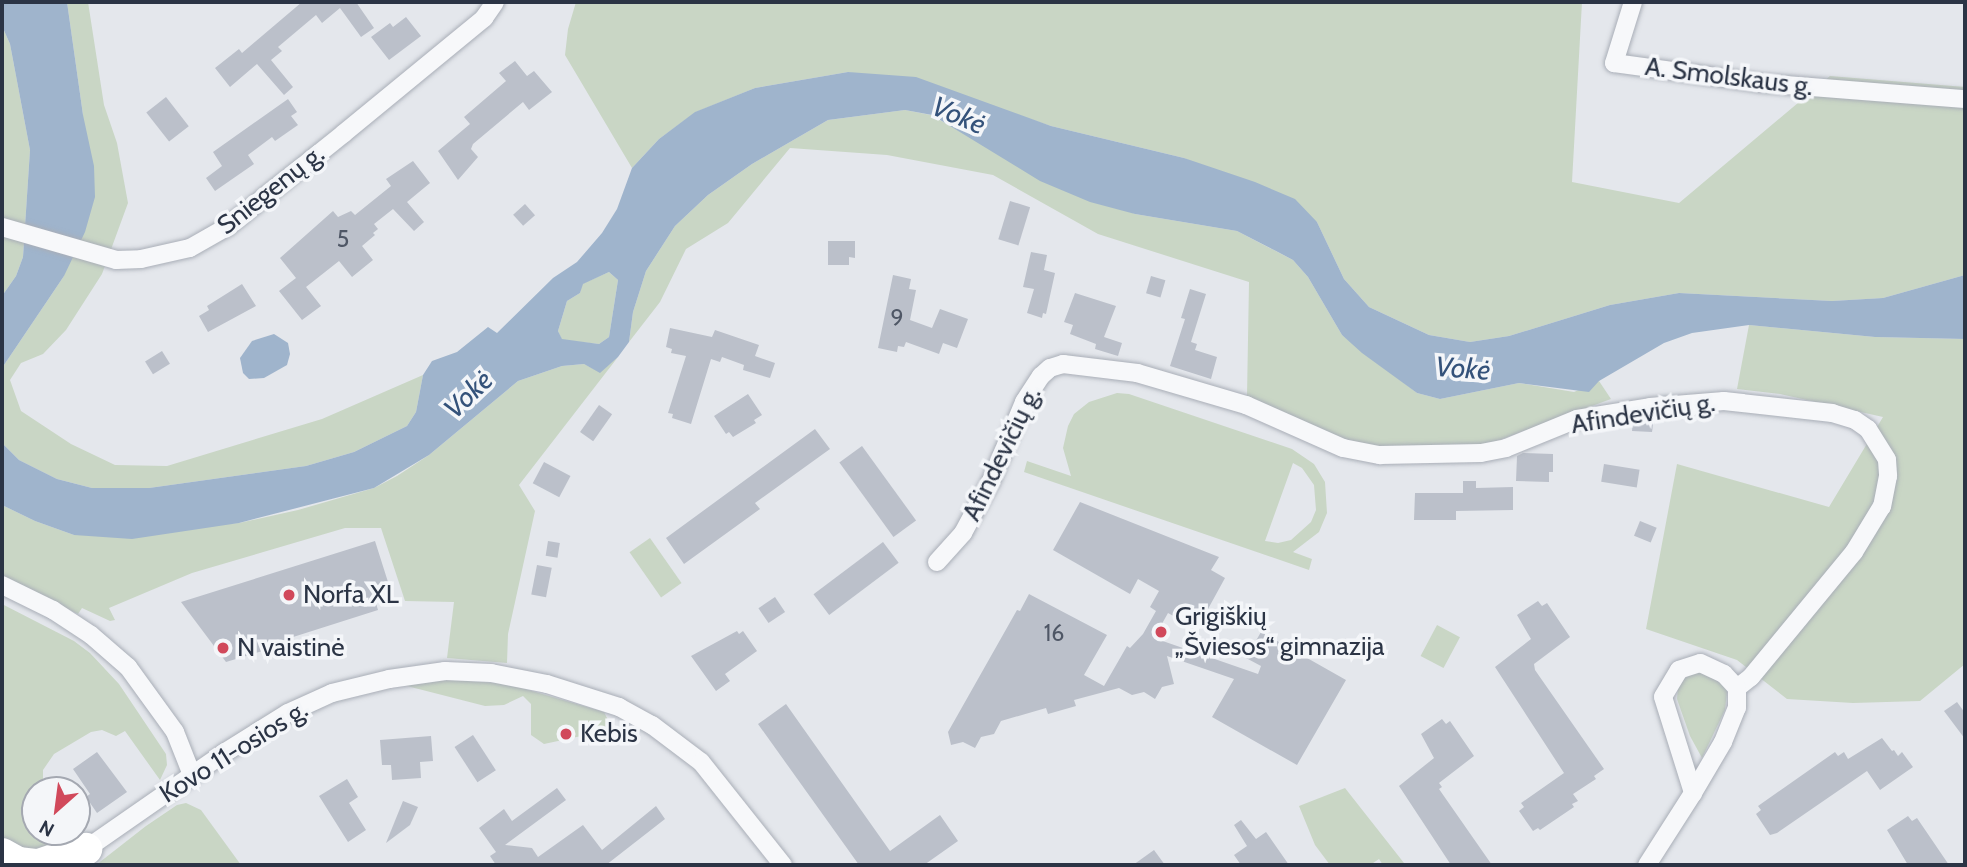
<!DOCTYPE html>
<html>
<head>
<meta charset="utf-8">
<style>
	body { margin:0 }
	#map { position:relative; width:1967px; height:867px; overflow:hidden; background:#e4e7ec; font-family:Cabin,sans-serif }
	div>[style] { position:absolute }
	.green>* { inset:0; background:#c9d6c5; transform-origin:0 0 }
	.water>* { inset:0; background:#9fb4cc }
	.building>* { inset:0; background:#bbc0ca; transform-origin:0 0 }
	.roads { filter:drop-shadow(0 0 2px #a9aeb7) drop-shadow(0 0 2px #a9aeb7) }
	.street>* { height:18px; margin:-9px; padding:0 9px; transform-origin:9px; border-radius:9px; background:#f7f8fa }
	.highway>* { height:32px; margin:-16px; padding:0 16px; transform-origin:16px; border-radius:16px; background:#fff }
	.dots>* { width:19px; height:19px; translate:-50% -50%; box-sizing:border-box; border:4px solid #f4f6f9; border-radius:50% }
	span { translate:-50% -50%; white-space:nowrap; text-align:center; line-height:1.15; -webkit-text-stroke:7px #f4f6f9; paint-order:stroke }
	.number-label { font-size:23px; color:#4f5766 }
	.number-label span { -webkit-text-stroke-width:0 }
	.street-label { font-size:26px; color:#2b3445 }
	.poi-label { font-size:26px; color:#2b3445 }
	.left { translate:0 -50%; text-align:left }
	.water-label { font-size:28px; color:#34527a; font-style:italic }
	.frame { position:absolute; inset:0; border:4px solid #2b3445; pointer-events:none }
	.north { position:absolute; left:21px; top:776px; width:70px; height:70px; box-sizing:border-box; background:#f4f6f9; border:2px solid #a4a8b1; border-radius:50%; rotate:208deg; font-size:19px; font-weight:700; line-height:28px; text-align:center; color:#2b3445 }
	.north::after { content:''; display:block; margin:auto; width:24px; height:32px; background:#d1495b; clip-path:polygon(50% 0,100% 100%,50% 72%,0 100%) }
</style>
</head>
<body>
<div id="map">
	<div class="green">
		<i style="clip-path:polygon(67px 2px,88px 2px,104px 105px,117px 143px,128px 203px,102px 274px,66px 330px,43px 354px,21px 363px,10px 380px,21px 411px,71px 444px,115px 465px,167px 466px,322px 419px,423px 375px,416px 412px,407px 426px,354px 452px,306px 466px,149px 488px,92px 488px,57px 479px,19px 460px,2px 443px,2px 368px,64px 276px,83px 115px)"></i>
		<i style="clip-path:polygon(576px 2px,1582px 2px,1572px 182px,1679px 203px,1830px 76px,1965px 87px,1965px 275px,1883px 298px,1832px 301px,1679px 293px,1610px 305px,1509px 336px,1470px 342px,1429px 335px,1369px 307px,1344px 279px,1317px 222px,1184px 158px,1051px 126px,1008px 112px,848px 72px,755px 88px,696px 112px,659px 139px,632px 168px,565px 55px,568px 29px)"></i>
		<i style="clip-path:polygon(2px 26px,10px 44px,30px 150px,23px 257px,16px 276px,2px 296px)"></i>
		<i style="clip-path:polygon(905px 110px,931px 115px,975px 140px,1135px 214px,1237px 231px,1293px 260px,1308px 277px,1342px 335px,1417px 393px,1440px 399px,1519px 383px,1574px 392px,1599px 381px,1611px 399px,1486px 445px,1377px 447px,1341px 438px,1247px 396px,1249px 282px,1098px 234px,993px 175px,887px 155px,790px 148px,728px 223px,686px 249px,660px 302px,629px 342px,633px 312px,646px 271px,675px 226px,708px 195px,752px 164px,828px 120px)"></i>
		<i style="clip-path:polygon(609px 272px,618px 280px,609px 337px,599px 344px,562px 340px,558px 331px,567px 301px,580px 293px,582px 284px)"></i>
		<i style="clip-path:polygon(1749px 325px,1875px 337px,1965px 339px,1965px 664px,1920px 701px,1853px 703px,1787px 699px,1737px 660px,1646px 629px,1677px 464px,1829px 507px,1883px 417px,1780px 394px,1737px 389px)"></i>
		<i style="clip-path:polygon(618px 357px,519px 485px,535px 511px,508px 634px,507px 663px,447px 658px,454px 602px,405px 601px,381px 528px,345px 528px,192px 573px,109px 608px,115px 620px,110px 621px,82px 608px,78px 614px,2px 576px,2px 505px,35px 521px,74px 535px,239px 523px,298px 510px,374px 488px,397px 476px,429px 455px,518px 381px,562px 366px,584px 364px,600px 372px)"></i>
		<i style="clip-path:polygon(evenodd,1117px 393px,1129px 394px,1292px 449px,1314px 464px,1325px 482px,1327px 513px,1319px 532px,1293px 552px,1312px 559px,1309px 570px,1024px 472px,1027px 461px,1071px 476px,1063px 448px,1068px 426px,1074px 414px,1089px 402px,1117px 393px,1293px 463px,1302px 468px,1314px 485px,1316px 510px,1311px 522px,1291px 540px,1278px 543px,1265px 541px,1293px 463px)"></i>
		<i style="left:650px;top:538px;width:55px;height:25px;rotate:55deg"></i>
		<i style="clip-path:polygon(2px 604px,74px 641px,90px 653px,119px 684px,166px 754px,167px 765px,160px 780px,125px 731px,116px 736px,102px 730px,91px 732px,54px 754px,43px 770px,43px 790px,35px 790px,35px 832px,58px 834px,57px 845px,51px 852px,12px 850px,2px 836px)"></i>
		<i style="left:1437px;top:625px;width:26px;height:35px;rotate:28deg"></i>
		<i style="clip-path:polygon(1698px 670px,1725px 683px,1727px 692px,1725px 710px,1702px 758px,1690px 736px,1677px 699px,1678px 687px,1685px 678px)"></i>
		<i style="clip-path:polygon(443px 679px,508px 684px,604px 712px,611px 726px,600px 732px,544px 744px,531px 735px,531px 704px,523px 696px,504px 705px,485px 706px,403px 685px)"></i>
		<i style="clip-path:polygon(1345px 788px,1404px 863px,1383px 865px,1379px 859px,1370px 865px,1330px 865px,1315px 845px,1299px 806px)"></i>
		<i style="clip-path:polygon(186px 803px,201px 810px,241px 865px,96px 865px,146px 826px,177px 805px)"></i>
	</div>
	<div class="water">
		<i style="clip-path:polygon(2px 2px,67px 2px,83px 115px,94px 166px,95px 197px,85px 232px,64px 276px,2px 368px,2px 296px,16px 276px,23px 257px,30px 150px,10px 44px,2px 26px)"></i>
		<i style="clip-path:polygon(evenodd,848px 72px,916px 77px,1051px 126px,1184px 158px,1255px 182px,1295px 199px,1317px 222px,1344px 279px,1369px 307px,1429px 335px,1470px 342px,1509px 336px,1610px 305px,1679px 293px,1832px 301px,1883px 298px,1965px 275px,1965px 339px,1875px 337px,1749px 325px,1692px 333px,1664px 343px,1599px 381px,1589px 392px,1519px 383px,1440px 399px,1417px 393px,1362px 353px,1342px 335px,1308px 277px,1293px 260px,1276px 251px,1237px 231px,1135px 214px,1090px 202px,1040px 181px,932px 115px,905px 110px,828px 120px,752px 164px,708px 195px,675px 226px,646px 271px,633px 312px,629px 342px,618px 357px,600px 373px,584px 364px,562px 366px,518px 381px,429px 455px,374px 488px,239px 523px,132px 539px,74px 535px,35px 521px,2px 505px,2px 443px,19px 460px,57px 479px,92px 488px,149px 488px,306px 466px,354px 452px,407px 426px,416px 412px,423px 375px,432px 361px,457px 352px,488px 327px,497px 333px,553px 278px,577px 262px,602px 233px,617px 209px,632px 168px,659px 139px,695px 112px,755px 88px,848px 72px,609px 272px,618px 280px,609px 337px,599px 344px,562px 339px,558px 331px,567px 301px,580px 293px,583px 284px,609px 272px)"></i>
		<i style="clip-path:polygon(274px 334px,288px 343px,290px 354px,287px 365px,264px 378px,249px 379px,243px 373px,240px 358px,252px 341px)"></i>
	</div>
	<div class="building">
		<i style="clip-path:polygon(302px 2px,356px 2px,374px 28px,361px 37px,340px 8px,322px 23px,316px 15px,278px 47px,282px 51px,271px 60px,293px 87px,284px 95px,257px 64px,230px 87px,215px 68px,239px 49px,242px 53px)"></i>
		<i style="clip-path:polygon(406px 17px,421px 36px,389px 60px,371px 37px,390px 23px,393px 27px)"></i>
		<i style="clip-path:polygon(515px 61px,527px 76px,534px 71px,552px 92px,529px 110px,523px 102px,473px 144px,471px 149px,478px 157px,458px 180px,438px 151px,470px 124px,464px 117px,506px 81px,499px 73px)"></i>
		<i style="left:166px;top:97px;width:37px;height:25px;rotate:52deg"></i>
		<i style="clip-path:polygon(288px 99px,297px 112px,291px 116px,298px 125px,275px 141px,272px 137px,248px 155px,254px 164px,215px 191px,206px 178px,222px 166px,213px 152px)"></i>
		<i style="clip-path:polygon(413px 161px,430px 183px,407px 202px,424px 222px,414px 231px,393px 209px,374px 224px,378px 229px,373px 233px,375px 235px,362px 246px,373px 260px,352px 277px,339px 261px,306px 287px,321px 306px,302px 320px,279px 291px,296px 278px,280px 258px,333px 211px,338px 217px,351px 211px,355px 215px,391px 186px,386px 179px)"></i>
		<i style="left:1010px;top:201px;width:21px;height:40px;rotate:17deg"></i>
		<i style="left:525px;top:204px;width:15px;height:16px;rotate:48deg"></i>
		<i style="clip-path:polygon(828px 241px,855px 241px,855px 258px,849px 257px,849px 265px,828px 265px)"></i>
		<i style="clip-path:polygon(1031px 252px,1047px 255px,1044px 270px,1055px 273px,1046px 314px,1043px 313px,1042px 318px,1027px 313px,1034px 289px,1023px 287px)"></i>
		<i style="clip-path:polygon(893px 275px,911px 279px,909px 289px,916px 290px,910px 320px,932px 328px,940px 309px,968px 319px,957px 348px,943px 343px,939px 354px,906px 342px,904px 347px,898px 346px,897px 352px,878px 348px)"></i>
		<i style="left:1151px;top:276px;width:15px;height:18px;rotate:16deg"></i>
		<i style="clip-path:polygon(242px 284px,256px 306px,208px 332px,199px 316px,209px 310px,207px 306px)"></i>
		<i style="clip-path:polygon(1190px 289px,1206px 294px,1191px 342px,1197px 344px,1195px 350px,1217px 357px,1211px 379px,1170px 366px,1185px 319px,1181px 318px)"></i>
		<i style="clip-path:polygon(1075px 293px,1116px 306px,1104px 337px,1122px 343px,1118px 356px,1095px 349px,1096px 344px,1070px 334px,1073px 325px,1064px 322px)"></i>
		<i style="clip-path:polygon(670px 328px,712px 337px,715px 330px,759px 345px,755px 356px,775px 363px,770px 378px,743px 370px,744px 365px,722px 357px,720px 362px,711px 359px,691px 424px,672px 418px,673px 414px,668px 413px,686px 356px,671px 353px,672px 349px,666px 347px)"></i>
		<i style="left:162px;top:351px;width:15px;height:20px;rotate:58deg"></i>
		<i style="clip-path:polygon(748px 394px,762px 415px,754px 420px,756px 423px,733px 437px,729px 432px,726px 434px,714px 416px)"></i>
		<i style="left:599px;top:405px;width:16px;height:33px;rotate:35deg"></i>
		<i style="clip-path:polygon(1654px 418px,1652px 432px,1632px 431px,1633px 421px)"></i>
		<i style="clip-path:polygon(815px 429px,830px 449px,755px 503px,760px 509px,684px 564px,666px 538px)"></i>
		<i style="left:862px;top:446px;width:92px;height:28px;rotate:54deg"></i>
		<i style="clip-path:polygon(1523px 453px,1553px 454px,1553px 472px,1549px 472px,1549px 482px,1516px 481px,1517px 456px)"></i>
		<i style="left:544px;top:462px;width:30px;height:24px;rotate:28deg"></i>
		<i style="left:1604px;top:464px;width:36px;height:18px;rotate:9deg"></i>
		<i style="clip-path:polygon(1463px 481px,1476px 481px,1476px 488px,1513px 487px,1513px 510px,1456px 511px,1456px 520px,1414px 520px,1415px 493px,1463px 493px)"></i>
		<i style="clip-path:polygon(1080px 502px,1219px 557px,1211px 570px,1225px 578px,1197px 629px,1168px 613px,1154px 638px,1258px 674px,1261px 666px,1246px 658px,1261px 632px,1346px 680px,1297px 765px,1212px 717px,1234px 679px,1167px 656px,1174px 684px,1162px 687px,1155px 699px,1144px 692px,1132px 695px,1119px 688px,1074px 700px,1076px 706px,1048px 714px,1046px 708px,1001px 721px,994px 734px,981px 737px,975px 748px,963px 742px,951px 745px,948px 732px,1017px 610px,1020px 611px,1029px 594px,1107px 635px,1084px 675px,1104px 686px,1127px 646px,1130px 648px,1143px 634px,1156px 611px,1150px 607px,1159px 591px,1138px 579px,1130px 594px,1053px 550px)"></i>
		<i style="left:1640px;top:521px;width:18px;height:16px;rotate:22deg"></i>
		<i style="clip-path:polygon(375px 541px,388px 582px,371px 587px,378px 610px,268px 645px,269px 649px,226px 662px,181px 602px)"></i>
		<i style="left:548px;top:541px;width:12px;height:15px;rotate:9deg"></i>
		<i style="left:883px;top:542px;width:26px;height:87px;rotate:53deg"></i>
		<i style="left:537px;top:565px;width:15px;height:30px;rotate:11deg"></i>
		<i style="left:775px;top:597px;width:18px;height:20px;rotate:56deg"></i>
		<i style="clip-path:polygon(1538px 601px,1542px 606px,1547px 603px,1570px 637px,1534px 664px,1535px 670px,1604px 769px,1594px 776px,1596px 779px,1573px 794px,1578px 801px,1572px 804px,1574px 807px,1540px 830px,1538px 828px,1533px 831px,1519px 811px,1524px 807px,1521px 803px,1564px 773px,1495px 667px,1531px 639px,1517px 615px)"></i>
		<i style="clip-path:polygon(737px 631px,739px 634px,743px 631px,757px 651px,725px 674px,730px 681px,716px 691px,691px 656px)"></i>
		<i style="clip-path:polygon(1957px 702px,1965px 713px,1965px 739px,1944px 711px)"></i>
		<i style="clip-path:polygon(786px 704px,890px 851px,940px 815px,958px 841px,924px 865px,859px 865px,758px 724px)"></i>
		<i style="clip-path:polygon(1442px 719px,1446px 724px,1450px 721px,1474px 756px,1439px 783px,1442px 787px,1439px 789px,1492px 865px,1451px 865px,1399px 786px,1434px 758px,1421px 734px)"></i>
		<i style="left:473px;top:735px;width:42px;height:22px;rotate:57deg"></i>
		<i style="clip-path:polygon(431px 736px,433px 761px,420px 762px,421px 778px,392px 780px,391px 765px,382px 765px,380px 740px)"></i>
		<i style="clip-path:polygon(1882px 738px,1892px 751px,1894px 750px,1898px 756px,1902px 752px,1913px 767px,1880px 790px,1867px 771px,1777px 833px,1770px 835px,1756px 814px,1761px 810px,1758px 806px,1835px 752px,1838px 756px,1844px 752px,1848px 759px)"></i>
		<i style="clip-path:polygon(97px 752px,127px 792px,97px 813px,86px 797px,90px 794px,73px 769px)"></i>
		<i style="clip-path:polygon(347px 779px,358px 797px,349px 803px,366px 830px,348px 842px,319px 796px)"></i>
		<i style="clip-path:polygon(557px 788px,566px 800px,505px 845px,532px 848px,538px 857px,583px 825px,602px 850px,656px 806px,665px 819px,606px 865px,496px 865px,490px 856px,496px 852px,479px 828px,504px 809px,512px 821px)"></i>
		<i style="clip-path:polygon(403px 801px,418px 807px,410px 825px,386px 843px)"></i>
		<i style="clip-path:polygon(1908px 816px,1912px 821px,1917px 818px,1949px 865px,1908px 865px,1887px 830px)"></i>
		<i style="clip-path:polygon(1241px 820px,1256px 839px,1266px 832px,1289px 865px,1241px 865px,1234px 855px,1247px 846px,1234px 825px)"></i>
		<i style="clip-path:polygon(1154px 850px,1165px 865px,1133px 865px)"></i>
	</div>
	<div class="roads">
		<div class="street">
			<i style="left:1633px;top:2px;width:64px;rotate:107.3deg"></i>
			<i style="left:1614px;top:63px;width:147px;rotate:7.8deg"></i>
			<i style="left:1760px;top:83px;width:206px;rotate:4.5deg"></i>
			<i style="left:2px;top:227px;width:119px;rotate:16.1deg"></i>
			<i style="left:116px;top:260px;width:25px;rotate:-2deg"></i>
			<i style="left:141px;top:259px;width:50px;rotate:-12.7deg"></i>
			<i style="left:190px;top:248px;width:43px;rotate:-29.6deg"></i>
			<i style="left:227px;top:227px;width:149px;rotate:-38.7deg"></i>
			<i style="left:343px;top:134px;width:183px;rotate:-39.4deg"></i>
			<i style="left:484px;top:18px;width:19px;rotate:-55deg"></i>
			<i style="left:937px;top:562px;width:39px;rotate:-48deg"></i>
			<i style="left:963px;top:533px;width:59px;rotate:-61.7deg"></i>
			<i style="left:991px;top:481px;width:86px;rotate:-67.3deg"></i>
			<i style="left:1024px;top:402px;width:31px;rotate:-57deg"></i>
			<i style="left:1041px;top:376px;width:12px;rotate:-42deg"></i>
			<i style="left:1050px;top:368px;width:14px;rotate:-17deg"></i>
			<i style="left:1063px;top:364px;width:75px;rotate:6.9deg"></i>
			<i style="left:1137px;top:373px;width:114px;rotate:16.4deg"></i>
			<i style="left:1246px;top:405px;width:106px;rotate:23.9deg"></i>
			<i style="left:1343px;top:448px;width:38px;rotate:11deg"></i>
			<i style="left:1380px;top:455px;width:101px;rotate:-1.1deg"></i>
			<i style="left:1481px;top:453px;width:25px;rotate:-11deg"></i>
			<i style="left:1506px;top:448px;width:77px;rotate:-22.2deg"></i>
			<i style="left:1577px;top:419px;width:74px;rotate:-9.3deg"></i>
			<i style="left:1650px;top:407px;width:74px;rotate:-4.6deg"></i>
			<i style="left:1724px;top:401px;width:109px;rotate:6.3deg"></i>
			<i style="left:1832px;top:413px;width:24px;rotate:17deg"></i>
			<i style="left:1855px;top:420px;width:16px;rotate:35deg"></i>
			<i style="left:1868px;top:429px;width:36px;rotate:58deg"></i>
			<i style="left:1887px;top:460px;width:16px;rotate:86deg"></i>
			<i style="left:1888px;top:476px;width:31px;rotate:101deg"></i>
			<i style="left:1882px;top:506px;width:54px;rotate:121.3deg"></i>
			<i style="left:1854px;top:552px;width:162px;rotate:129.5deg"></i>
			<i style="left:1751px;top:677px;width:18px;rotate:142deg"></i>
			<i style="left:2px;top:585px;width:57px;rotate:26.1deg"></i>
			<i style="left:53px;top:610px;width:45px;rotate:33.3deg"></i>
			<i style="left:91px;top:635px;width:49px;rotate:40.9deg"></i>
			<i style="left:128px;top:667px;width:80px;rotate:54.1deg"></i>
			<i style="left:175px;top:732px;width:46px;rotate:68.4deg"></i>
			<i style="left:86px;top:849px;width:168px;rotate:-34.8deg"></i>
			<i style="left:224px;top:753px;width:75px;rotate:-32deg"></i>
			<i style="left:288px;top:713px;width:48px;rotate:-24.4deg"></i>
			<i style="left:332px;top:693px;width:59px;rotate:-13.8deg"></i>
			<i style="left:389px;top:679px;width:57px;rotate:-8.1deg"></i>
			<i style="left:445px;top:671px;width:46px;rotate:2.5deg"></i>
			<i style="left:491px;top:673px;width:57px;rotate:11.1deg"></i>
			<i style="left:547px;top:684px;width:76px;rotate:17.7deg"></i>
			<i style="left:619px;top:707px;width:38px;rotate:29deg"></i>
			<i style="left:652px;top:725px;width:61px;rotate:37.1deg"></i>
			<i style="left:701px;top:762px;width:132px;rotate:51.5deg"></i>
			<i style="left:1647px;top:865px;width:85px;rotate:-57.4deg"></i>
			<i style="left:1693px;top:793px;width:59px;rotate:-59.5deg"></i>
			<i style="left:1723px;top:742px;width:37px;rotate:-68deg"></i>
			<i style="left:1737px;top:708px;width:20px;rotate:-90deg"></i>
			<i style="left:1737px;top:688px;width:19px;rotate:-133deg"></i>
			<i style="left:1724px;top:674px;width:26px;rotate:-155deg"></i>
			<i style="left:1700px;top:663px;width:22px;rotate:162deg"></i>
			<i style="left:1679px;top:670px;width:31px;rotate:121deg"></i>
			<i style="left:1663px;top:697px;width:101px;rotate:72.6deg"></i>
		</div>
		<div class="highway">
			<i style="left:2px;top:854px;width:18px;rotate:29deg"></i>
			<i style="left:18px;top:863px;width:20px;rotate:6deg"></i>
			<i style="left:39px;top:865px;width:50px;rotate:-18.8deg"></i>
		</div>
	</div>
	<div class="dots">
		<i style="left:289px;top:595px;background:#d1495b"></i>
		<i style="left:1161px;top:632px;background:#d1495b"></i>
		<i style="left:223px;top:648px;background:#d1495b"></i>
		<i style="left:566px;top:734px;background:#d1495b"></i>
	</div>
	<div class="number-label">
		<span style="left:343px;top:239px">5</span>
		<span style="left:897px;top:318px">9</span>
		<span style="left:1054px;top:633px">16</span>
	</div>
	<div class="street-label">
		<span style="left:1729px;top:77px;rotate:7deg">A. Smolskaus g.</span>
		<span style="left:271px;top:190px;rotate:-38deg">Sniegenų g.</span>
		<span style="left:1643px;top:414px;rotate:-9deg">Afindevičių g.</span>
		<span style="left:1002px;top:454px;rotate:-64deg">Afindevičių g.</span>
		<span style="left:234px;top:752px;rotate:-32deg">Kovo 11-osios g.</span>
	</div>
	<div class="poi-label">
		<span class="left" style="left:303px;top:595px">Norfa XL</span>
		<span class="left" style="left:1175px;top:632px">Grigiškių<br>„Šviesos“ gimnazija</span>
		<span class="left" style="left:237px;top:648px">N vaistinė</span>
		<span class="left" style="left:580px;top:734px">Kebis</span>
	</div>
	<div class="water-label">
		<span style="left:959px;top:115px;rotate:23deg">Vokė</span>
		<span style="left:1463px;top:368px;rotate:4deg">Vokė</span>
		<span style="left:468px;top:394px;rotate:-44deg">Vokė</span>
	</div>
	<div class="frame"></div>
	<div class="north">N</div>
</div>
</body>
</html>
